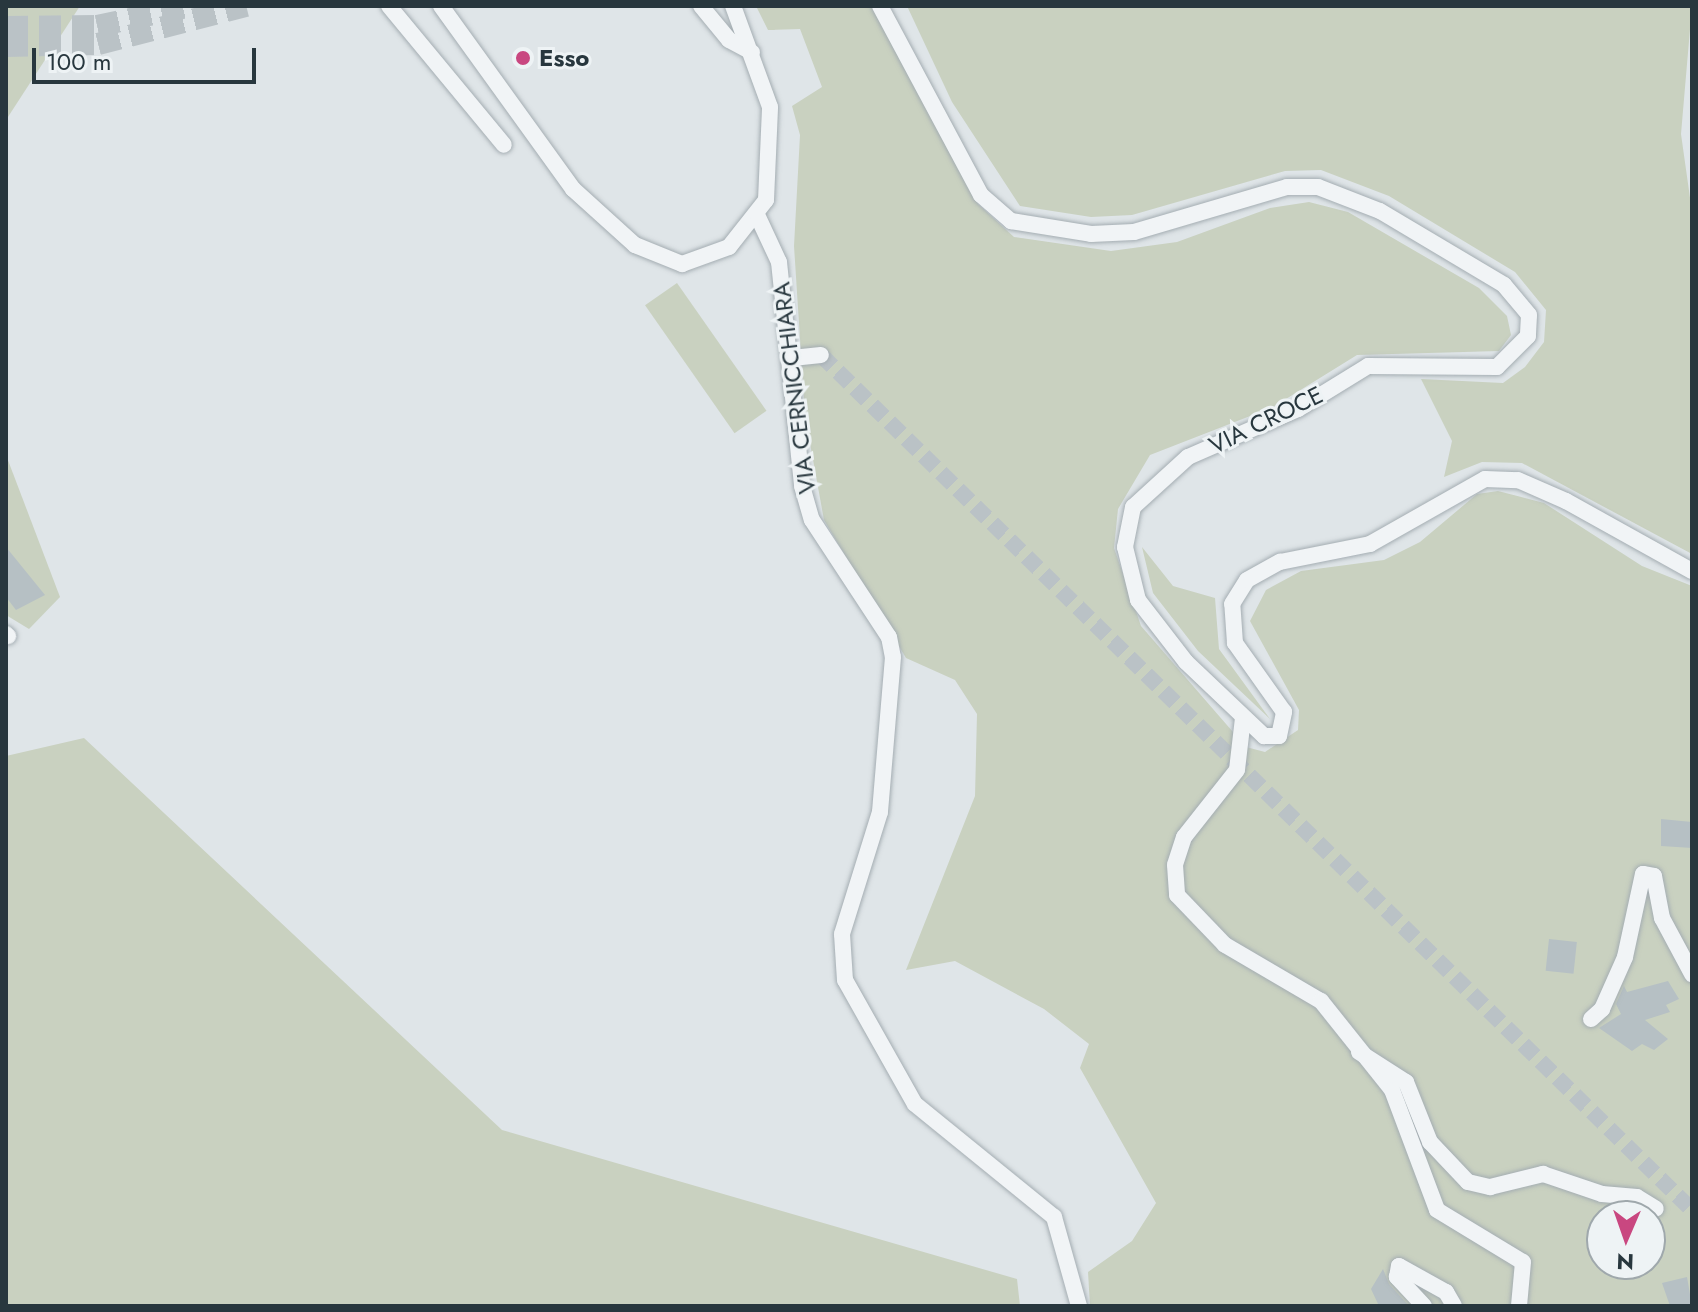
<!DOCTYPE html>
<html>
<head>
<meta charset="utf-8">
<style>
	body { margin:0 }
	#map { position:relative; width:1698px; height:1312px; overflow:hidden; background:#dfe5e8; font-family:Jost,sans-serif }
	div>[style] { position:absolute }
	.green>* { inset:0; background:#c9d1c0; transform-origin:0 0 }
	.building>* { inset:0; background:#b6c0c4; transform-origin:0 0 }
	.minor-tunnel>* { height:16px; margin-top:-8px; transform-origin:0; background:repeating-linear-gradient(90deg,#bac2c6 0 16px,transparent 0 24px) }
	.highway-tunnel>* { height:22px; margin-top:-11px; transform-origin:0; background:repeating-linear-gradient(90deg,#bac2c6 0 22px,transparent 0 33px) }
	.roads { filter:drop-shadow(0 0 2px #a4adb2) drop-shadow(0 0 2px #a4adb2) }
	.minor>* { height:16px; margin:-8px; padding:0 8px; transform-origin:8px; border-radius:8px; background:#f1f4f6 }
	.dots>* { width:22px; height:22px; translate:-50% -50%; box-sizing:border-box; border:4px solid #eef3f5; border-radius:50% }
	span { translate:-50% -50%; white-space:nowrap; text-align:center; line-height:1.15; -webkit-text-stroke:6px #eef3f5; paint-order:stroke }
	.poi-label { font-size:24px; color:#28373e; font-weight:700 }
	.left { translate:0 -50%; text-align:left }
	.street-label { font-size:24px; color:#28373e }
	.frame { position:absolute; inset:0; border:8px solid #28373e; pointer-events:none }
	.north { position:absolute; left:1586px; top:1200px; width:80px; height:80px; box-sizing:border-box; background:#eef3f5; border:2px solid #9fa8ac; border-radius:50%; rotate:182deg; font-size:22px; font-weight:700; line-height:32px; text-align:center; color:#28373e }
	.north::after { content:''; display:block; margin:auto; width:28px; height:36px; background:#c94780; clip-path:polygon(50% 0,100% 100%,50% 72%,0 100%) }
	.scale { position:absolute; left:32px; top:48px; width:224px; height:36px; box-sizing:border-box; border:4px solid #28373e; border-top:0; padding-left:10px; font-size:24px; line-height:28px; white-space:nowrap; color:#28373e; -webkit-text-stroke:6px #eef3f5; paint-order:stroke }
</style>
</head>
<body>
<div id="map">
	<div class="green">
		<i style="clip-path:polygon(6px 6px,80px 6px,6px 120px)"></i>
		<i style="clip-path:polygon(evenodd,756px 6px,872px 6px,978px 204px,1014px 237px,1111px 251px,1177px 242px,1270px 208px,1309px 202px,1348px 212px,1479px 288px,1507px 316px,1511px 335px,1499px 351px,1357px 355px,1273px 407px,1150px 455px,1118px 509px,1114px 548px,1141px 626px,1246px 747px,1265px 752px,1298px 730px,1299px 710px,1250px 621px,1266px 590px,1301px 571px,1384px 560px,1420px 542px,1477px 494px,1498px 491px,1544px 503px,1642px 566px,1692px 586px,1692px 1306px,1090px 1306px,1088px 1272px,1132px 1241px,1156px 1203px,1080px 1068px,1089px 1044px,1044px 1009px,955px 961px,906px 970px,975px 796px,977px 714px,955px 680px,906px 658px,824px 520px,805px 416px,794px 246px,800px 135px,792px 106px,822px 87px,800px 29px,768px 30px,756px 6px,1602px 1216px,1650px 1216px,1650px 1264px,1602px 1264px,1602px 1216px)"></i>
		<i style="clip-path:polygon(907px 6px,1692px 6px,1681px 134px,1692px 212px,1692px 554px,1522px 463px,1482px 462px,1444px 477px,1452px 441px,1421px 379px,1503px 383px,1525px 367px,1544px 342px,1546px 310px,1515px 272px,1389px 196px,1321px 170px,1285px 171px,1132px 215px,1091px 217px,1020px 206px,952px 102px)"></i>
		<i style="left:677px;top:283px;width:156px;height:39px;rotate:55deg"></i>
		<i style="clip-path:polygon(6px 455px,60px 597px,29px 629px,6px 615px)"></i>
		<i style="clip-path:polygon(1142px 547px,1173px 586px,1215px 598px,1219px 649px,1270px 719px,1198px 651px,1153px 593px)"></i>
		<i style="clip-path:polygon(84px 738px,502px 1130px,1017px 1279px,1020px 1306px,6px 1306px,6px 756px)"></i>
	</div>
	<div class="building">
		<i style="clip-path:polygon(6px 547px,45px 595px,16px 610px,6px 597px)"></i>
		<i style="clip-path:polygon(1661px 819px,1692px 822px,1692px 848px,1661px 846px)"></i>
		<i style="left:1549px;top:939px;width:28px;height:32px;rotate:6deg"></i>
		<i style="clip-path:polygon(1668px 981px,1679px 999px,1666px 1005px,1670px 1012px,1645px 1020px,1668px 1039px,1654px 1050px,1642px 1044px,1632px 1051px,1599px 1028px,1621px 1014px,1616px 1004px,1624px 986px,1627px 992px)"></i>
		<i style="clip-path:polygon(1383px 1269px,1389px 1284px,1409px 1306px,1379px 1306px,1371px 1289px)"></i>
		<i style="clip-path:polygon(1687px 1277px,1692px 1306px,1670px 1306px,1662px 1283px)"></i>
	</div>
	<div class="minor-tunnel">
		<i style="left:821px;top:355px;width:1221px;rotate:44.47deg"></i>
	</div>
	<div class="highway-tunnel">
		<i style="left:6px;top:27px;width:91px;rotate:-0.6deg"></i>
		<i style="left:97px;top:26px;width:97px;rotate:-11.9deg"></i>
		<i style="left:6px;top:46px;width:92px;rotate:-1.2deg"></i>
		<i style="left:98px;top:44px;width:153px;rotate:-14.4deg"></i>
	</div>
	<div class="roads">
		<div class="minor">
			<i style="left:389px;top:6px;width:180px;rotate:50.4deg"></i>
			<i style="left:441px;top:6px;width:226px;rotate:54.2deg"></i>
			<i style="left:573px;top:189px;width:84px;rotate:42.1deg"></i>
			<i style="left:635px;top:245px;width:51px;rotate:22deg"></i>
			<i style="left:682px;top:264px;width:50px;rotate:-19.9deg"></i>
			<i style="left:729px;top:247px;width:60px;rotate:-51.8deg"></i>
			<i style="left:766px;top:200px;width:93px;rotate:-87.5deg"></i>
			<i style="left:770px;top:107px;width:108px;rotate:-110.1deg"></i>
			<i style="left:701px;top:6px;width:44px;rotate:50.5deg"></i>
			<i style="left:729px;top:40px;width:26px;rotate:28deg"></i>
			<i style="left:880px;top:6px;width:214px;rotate:61.9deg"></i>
			<i style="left:981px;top:195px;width:40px;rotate:41deg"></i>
			<i style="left:1011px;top:221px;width:81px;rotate:9.2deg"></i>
			<i style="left:1091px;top:234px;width:43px;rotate:-2.7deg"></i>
			<i style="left:1134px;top:232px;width:159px;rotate:-16.4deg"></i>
			<i style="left:1287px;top:187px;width:31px"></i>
			<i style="left:1318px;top:187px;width:66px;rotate:21.2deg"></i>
			<i style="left:1380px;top:211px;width:144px;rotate:30.8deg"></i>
			<i style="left:1504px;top:285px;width:39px;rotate:50deg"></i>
			<i style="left:1529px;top:315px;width:21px;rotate:93deg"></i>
			<i style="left:1528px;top:336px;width:44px;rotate:135deg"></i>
			<i style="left:1497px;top:367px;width:129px;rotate:-179.6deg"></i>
			<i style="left:1368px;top:366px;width:82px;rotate:148.4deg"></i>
			<i style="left:1298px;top:409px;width:120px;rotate:156.4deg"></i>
			<i style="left:1188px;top:457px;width:74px;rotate:137.7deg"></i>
			<i style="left:1133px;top:507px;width:41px;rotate:101.3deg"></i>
			<i style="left:1125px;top:547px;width:55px;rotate:76.2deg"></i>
			<i style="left:1138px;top:600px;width:78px;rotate:52.3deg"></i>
			<i style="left:1186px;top:662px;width:108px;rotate:43.5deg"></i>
			<i style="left:1264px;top:736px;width:15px"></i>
			<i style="left:1279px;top:736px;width:25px;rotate:-78deg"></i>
			<i style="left:1284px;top:712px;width:85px;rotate:-125.4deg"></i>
			<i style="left:1235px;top:643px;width:39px;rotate:-94deg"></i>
			<i style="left:1232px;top:604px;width:28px;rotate:-58deg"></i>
			<i style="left:1247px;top:580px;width:38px;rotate:-29deg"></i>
			<i style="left:1280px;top:562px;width:92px;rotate:-11.3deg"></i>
			<i style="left:1370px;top:544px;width:132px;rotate:-29.5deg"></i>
			<i style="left:1485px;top:479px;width:33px;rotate:2deg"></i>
			<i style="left:1518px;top:480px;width:52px;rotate:23.6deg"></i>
			<i style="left:1566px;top:501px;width:144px;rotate:29.1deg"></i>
			<i style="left:758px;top:217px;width:50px;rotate:65deg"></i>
			<i style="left:779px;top:262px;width:225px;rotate:84.1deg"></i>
			<i style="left:802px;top:486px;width:35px;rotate:74deg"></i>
			<i style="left:812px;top:520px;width:140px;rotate:56.7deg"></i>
			<i style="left:889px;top:637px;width:20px;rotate:79deg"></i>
			<i style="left:893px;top:657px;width:156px;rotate:94.8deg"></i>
			<i style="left:880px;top:812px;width:128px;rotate:107.3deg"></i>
			<i style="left:842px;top:934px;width:46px;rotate:86.3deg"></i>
			<i style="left:845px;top:980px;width:142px;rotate:60.6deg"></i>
			<i style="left:915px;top:1104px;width:179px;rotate:39.1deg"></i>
			<i style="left:1054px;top:1217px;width:92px;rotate:74.3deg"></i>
			<i style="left:792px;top:358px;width:29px;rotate:-6deg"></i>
			<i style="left:6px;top:634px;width:3px;rotate:45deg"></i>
			<i style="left:1243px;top:718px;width:52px;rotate:96.6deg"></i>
			<i style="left:1237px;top:770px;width:85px;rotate:128.3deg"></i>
			<i style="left:1184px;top:837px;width:29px;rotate:108deg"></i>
			<i style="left:1175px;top:865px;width:30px;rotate:86deg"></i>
			<i style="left:1177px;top:895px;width:69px;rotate:46.2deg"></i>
			<i style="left:1225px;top:945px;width:111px;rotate:30.3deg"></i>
			<i style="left:1321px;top:1001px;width:114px;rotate:51.4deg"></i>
			<i style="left:1392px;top:1090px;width:128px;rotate:69.4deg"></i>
			<i style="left:1437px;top:1210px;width:100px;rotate:31.2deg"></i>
			<i style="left:1523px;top:1262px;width:44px;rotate:95.2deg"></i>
			<i style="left:1591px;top:1019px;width:15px;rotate:-42deg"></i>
			<i style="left:1602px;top:1009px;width:57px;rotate:-66.1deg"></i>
			<i style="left:1625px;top:957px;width:85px;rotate:-77.8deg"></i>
			<i style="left:1643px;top:874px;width:11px;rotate:10deg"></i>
			<i style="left:1654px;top:876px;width:43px;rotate:79.2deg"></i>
			<i style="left:1662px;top:918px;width:64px;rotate:61.8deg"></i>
			<i style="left:1359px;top:1052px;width:56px;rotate:32.6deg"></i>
			<i style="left:1406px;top:1082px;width:65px;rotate:68.2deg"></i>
			<i style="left:1430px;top:1142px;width:55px;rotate:46.5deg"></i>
			<i style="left:1468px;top:1182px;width:23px;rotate:13deg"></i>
			<i style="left:1490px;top:1187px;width:55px;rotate:-13.8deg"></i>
			<i style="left:1543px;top:1174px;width:62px;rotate:18.7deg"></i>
			<i style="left:1602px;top:1194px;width:35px;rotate:5deg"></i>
			<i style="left:1637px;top:1197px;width:22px;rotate:32deg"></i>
			<i style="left:1424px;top:1306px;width:40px;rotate:-133deg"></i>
			<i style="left:1397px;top:1277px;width:11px;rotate:-80deg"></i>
			<i style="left:1399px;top:1266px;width:54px;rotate:29deg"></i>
			<i style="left:1446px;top:1292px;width:16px;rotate:60deg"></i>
		</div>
	</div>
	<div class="dots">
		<i style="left:523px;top:58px;background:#c94780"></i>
	</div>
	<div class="poi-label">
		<span class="left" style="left:539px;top:58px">Esso</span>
	</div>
	<div class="street-label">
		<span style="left:794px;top:388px;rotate:-97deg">VIA CERNICCHIARA</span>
		<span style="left:1266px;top:420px;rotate:-26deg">VIA CROCE</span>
	</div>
	<div class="frame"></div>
	<div class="north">N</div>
	<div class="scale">100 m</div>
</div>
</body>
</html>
